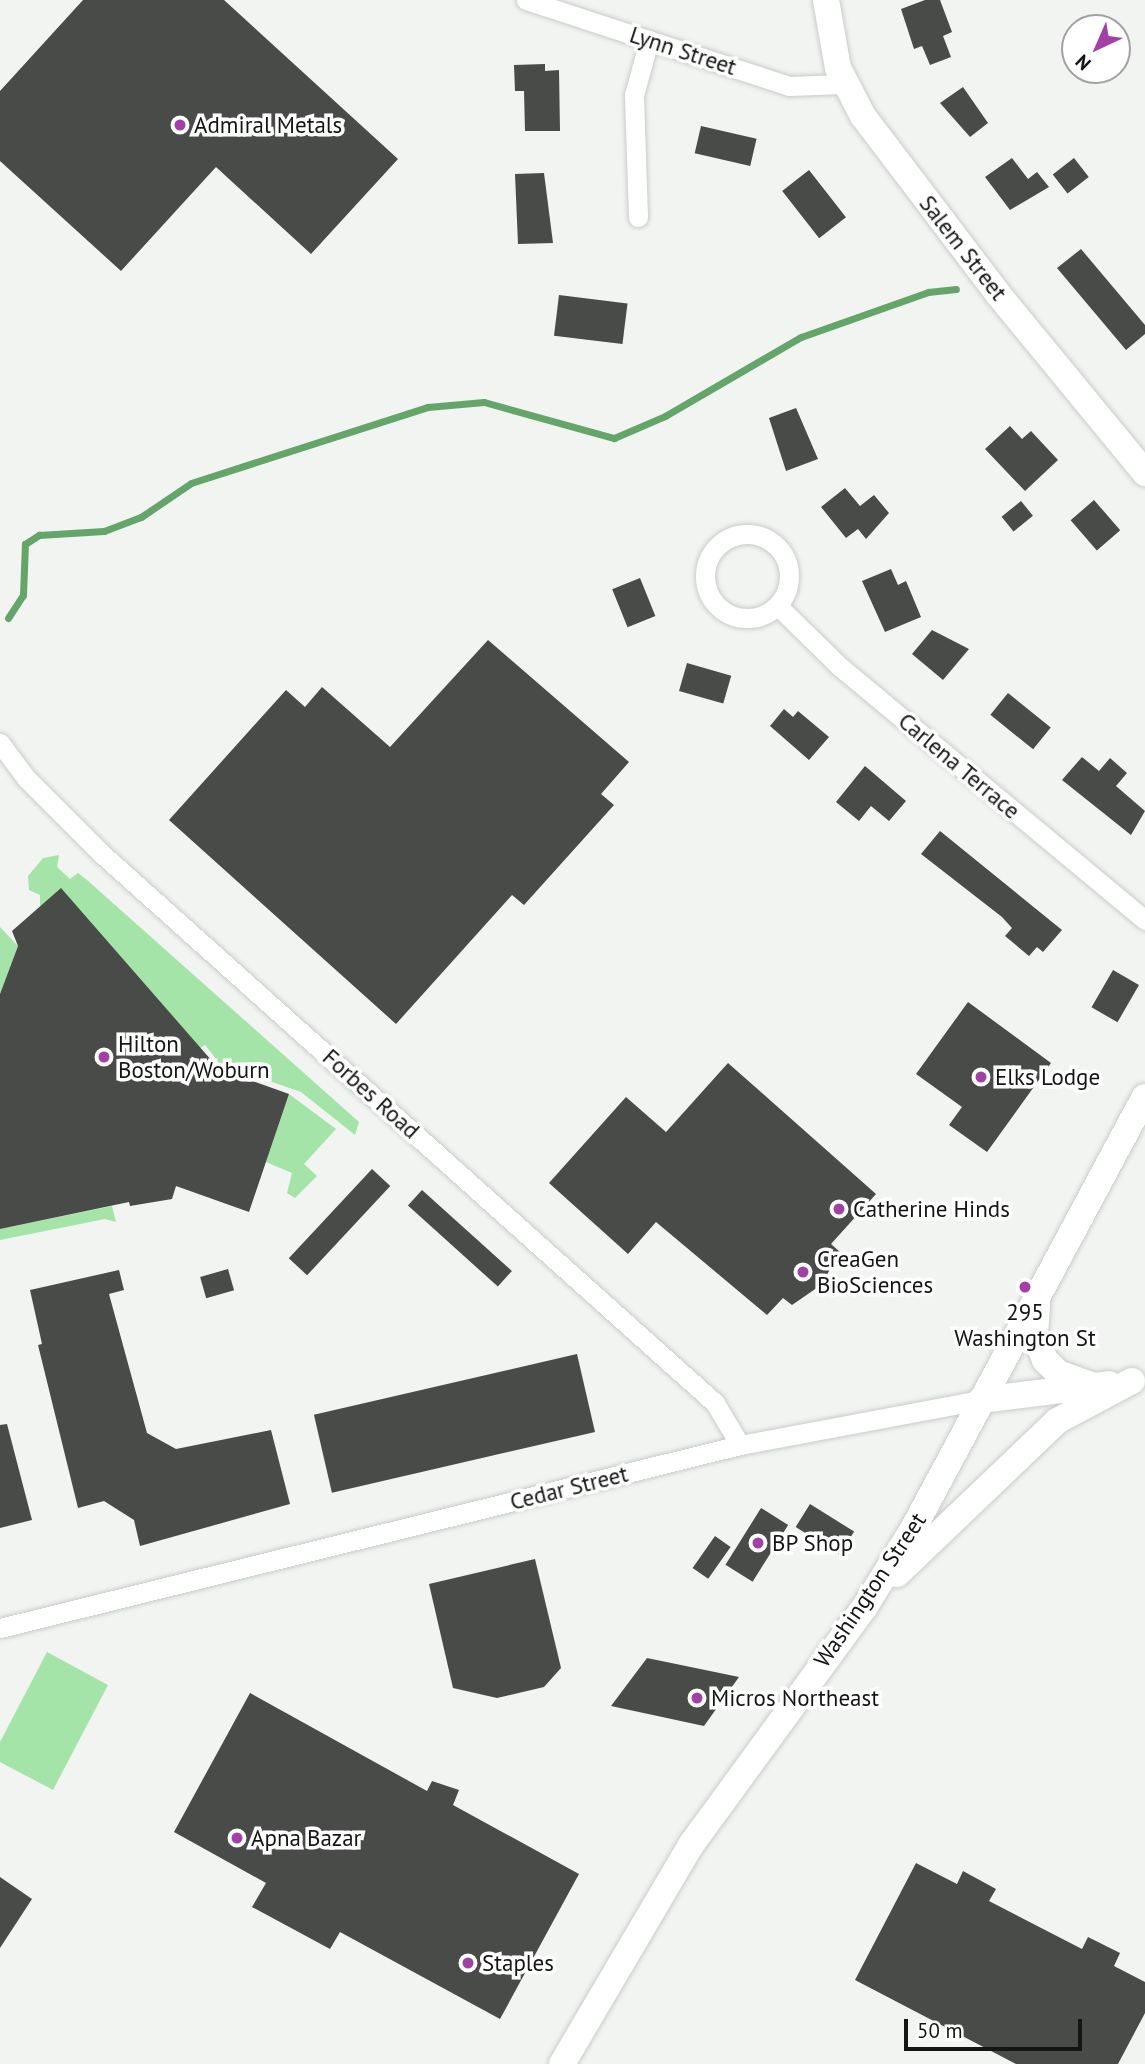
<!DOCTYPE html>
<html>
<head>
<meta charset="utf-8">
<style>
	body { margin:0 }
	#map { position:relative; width:1145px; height:2064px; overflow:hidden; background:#f1f4f1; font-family:"PT Sans",sans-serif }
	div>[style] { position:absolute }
	.green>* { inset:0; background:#a4e4a9 }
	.stream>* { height:7px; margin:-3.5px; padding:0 3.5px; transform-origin:3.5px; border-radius:3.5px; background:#64a66a }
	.building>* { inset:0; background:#484b48; transform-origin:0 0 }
	.roads { filter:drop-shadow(0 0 2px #c9ccc9) drop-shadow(0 0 2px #c9ccc9) }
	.street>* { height:19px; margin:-9.5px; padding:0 9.5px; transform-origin:9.5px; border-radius:9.5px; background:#fff }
	.street>.ring { margin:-9.5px; padding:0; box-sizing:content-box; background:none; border:19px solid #fff; border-radius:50% }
	.secondary>* { height:26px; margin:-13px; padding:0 13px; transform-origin:13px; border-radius:13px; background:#fff }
	.dots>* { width:19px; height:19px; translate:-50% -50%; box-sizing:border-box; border:4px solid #fff; border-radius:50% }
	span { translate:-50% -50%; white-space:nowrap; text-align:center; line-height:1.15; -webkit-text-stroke:7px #fff; paint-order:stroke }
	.street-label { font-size:23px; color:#141514 }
	.poi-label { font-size:23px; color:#141514 }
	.left { translate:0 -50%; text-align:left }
	.north { position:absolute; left:1061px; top:14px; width:70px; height:70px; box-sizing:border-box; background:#fff; border:2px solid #a1a1a1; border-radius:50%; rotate:224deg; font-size:19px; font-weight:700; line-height:28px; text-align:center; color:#141514 }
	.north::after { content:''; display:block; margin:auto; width:24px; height:32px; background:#a340a6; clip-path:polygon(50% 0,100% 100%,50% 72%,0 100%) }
	.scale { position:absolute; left:904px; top:2019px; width:178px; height:32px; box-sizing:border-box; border:4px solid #141514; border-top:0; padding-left:9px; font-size:21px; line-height:24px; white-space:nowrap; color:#141514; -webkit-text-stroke:5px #fff; paint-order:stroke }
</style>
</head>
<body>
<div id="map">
	<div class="green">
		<i style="clip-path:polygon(59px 855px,57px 867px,70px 879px,78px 873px,87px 880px,359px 1122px,355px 1135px,301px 1092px,220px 1064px,205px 1045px,200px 1048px,40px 907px,40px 895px,29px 890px,28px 876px,43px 858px)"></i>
		<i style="clip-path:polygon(0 927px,18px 946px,0 994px)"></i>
		<i style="clip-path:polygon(289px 1094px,336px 1129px,304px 1164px,317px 1176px,295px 1198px,287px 1193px,292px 1173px,266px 1162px)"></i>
		<i style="clip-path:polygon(112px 1206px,116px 1222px,105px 1219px,0 1240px,0 1229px)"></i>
		<i style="clip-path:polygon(47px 1652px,108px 1685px,53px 1790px,0 1762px,0 1742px)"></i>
	</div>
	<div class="stream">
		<i style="left:8px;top:618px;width:27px;rotate:-57deg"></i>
		<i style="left:23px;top:595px;width:51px;rotate:-87.8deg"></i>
		<i style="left:25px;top:544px;width:17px;rotate:-33deg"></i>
		<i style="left:39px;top:535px;width:65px;rotate:-3.5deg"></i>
		<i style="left:104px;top:531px;width:40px;rotate:-21deg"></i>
		<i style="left:141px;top:517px;width:60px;rotate:-34.2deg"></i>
		<i style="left:191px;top:483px;width:249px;rotate:-17.8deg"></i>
		<i style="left:428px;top:407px;width:56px;rotate:-5.1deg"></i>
		<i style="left:484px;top:402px;width:135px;rotate:15.5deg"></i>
		<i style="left:614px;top:438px;width:56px;rotate:-23.3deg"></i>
		<i style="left:665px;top:416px;width:157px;rotate:-30.2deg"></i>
		<i style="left:801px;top:337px;width:135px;rotate:-19.5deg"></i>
		<i style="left:928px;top:292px;width:28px;rotate:-6deg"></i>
	</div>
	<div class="building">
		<i style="clip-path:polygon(83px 0,224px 0,398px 159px,311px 254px,216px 167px,121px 271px,0 161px,0 91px)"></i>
		<i style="clip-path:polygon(925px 0,940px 0,952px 32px,943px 36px,951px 57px,930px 65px,922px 46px,914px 49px,901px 9px)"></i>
		<i style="clip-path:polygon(545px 64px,545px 71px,559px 70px,560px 131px,525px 131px,524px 91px,515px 91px,514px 65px)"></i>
		<i style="clip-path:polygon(963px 87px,988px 123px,970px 137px,940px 103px)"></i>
		<i style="left:701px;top:126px;width:57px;height:28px;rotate:13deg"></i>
		<i style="clip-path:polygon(1012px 158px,1028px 179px,1037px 172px,1049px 187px,1010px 210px,985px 177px)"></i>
		<i style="left:1074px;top:158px;width:24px;height:27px;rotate:52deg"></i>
		<i style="left:809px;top:170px;width:60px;height:34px;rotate:52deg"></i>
		<i style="clip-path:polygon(544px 173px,553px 243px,518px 244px,515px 174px)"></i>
		<i style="clip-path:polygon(1081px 249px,1145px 325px,1145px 334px,1126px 350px,1057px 268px)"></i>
		<i style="left:559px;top:295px;width:69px;height:41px;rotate:7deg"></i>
		<i style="clip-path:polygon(796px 408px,818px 459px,786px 471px,769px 418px)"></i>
		<i style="clip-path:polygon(1010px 426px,1022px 439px,1031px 431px,1058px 460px,1025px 491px,985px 449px)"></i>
		<i style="clip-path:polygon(845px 488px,860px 506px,874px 495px,889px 513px,866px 539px,858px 529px,846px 538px,821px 507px)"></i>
		<i style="left:1094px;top:500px;width:40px;height:31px;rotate:49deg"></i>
		<i style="left:1021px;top:501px;width:19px;height:25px;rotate:51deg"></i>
		<i style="clip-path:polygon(891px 569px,898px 585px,906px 581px,921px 617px,885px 632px,862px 581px)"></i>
		<i style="left:640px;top:578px;width:41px;height:30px;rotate:68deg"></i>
		<i style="clip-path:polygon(932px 630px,969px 649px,943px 680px,912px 654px)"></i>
		<i style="clip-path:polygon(488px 640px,629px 762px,601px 794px,614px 805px,524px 905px,512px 895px,396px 1024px,169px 820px,286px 690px,305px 707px,322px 687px,390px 747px)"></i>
		<i style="left:687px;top:663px;width:46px;height:29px;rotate:16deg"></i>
		<i style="left:1008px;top:693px;width:55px;height:28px;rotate:39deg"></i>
		<i style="clip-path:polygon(784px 709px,793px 717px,798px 711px,829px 737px,809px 760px,770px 726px)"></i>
		<i style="clip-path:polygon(1082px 757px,1099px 771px,1110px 758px,1127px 773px,1116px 786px,1145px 811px,1131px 835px,1062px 780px)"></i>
		<i style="clip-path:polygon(865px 766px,906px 801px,889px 821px,871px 806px,859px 821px,836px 802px)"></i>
		<i style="clip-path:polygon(940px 831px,1062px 930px,1043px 952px,1037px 947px,1029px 956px,1005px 936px,1012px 928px,1002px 917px,921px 854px)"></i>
		<i style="clip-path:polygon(61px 888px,219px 1069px,289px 1094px,249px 1212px,176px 1186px,172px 1199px,130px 1206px,129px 1202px,0 1229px,0 994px,18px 946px,12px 931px)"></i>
		<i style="left:1113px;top:970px;width:30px;height:43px;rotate:30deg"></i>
		<i style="clip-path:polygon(968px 1002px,1051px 1063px,987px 1152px,949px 1125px,962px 1107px,916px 1074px)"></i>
		<i style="clip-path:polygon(728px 1063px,876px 1194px,831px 1244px,840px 1252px,821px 1285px,792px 1305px,783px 1298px,767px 1315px,656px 1222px,628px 1254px,549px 1183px,626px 1097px,666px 1132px)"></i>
		<i style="left:372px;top:1169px;width:25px;height:122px;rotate:43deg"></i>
		<i style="left:422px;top:1190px;width:121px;height:21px;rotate:42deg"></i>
		<i style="left:228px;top:1269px;width:22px;height:29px;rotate:74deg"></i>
		<i style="clip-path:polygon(119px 1270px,124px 1290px,109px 1294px,147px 1433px,176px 1449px,271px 1430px,290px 1504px,140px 1546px,134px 1520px,104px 1501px,78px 1508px,38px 1345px,42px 1344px,30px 1290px)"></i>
		<i style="left:577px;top:1354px;width:80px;height:270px;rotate:77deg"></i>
		<i style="clip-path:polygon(7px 1424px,32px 1520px,0 1528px,0 1425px)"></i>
		<i style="left:810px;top:1504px;width:52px;height:27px;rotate:32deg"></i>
		<i style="left:761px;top:1508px;width:32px;height:67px;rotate:32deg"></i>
		<i style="left:715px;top:1536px;width:19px;height:39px;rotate:35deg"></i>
		<i style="clip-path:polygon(535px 1559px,561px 1668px,544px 1687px,497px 1698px,453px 1688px,429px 1584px)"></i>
		<i style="clip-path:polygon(647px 1658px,739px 1677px,704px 1726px,611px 1706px)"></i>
		<i style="clip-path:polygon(250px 1693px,427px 1791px,432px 1781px,459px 1790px,453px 1805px,579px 1874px,500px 2019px,340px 1932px,330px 1949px,252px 1907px,266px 1883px,174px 1832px)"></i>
		<i style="clip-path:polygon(916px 1863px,957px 1884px,963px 1871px,996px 1889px,989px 1901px,1082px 1949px,1088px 1937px,1120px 1953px,1114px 1966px,1145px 1982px,1145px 2013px,1118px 2064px,1016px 2064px,855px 1980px)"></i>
		<i style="clip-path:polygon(0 1877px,32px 1899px,0 1948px)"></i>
	</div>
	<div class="roads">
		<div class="street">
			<i style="left:526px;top:0;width:277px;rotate:18.1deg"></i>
			<i style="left:789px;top:86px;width:53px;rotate:-2.2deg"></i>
			<i style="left:638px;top:217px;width:122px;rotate:-91.9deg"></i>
			<i style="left:634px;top:95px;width:57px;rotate:-74.7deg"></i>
			<i class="ring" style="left:705px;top:534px;width:65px;height:65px"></i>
			<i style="left:778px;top:606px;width:86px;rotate:44.5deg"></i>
			<i style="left:839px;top:666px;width:398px;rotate:39.7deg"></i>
			<i style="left:0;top:743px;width:44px;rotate:53.4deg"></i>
			<i style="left:26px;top:778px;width:107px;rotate:45deg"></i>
			<i style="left:102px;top:854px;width:823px;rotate:41.85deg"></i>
			<i style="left:715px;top:1403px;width:49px;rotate:59.2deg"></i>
			<i style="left:0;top:1628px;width:762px;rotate:-13.89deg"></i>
			<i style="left:740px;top:1445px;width:245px;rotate:-10.6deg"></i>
		</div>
		<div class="secondary">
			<i style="left:826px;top:0;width:69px;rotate:80deg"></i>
			<i style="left:838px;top:68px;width:54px;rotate:62.5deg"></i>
			<i style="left:863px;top:116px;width:223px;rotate:52.8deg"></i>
			<i style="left:998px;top:294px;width:232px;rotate:50.6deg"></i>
			<i style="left:1037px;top:1305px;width:29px;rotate:94deg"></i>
			<i style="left:1035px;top:1334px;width:28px;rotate:69deg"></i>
			<i style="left:1045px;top:1360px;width:18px;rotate:45deg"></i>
			<i style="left:1058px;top:1373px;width:33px;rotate:20deg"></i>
			<i style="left:981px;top:1400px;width:129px;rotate:-7.1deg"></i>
			<i style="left:897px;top:1574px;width:221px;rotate:-43.7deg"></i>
			<i style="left:1057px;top:1421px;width:85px;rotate:-28.1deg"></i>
			<i style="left:562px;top:2064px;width:254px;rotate:-59.5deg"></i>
			<i style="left:691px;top:1845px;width:293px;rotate:-53.9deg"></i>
			<i style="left:864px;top:1608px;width:93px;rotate:-58.2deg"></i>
			<i style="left:913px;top:1529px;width:490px;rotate:-61.8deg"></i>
		</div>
	</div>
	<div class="dots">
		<i style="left:180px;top:125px;background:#a340a6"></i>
		<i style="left:104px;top:1057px;background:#a340a6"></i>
		<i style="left:981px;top:1077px;background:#a340a6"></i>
		<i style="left:839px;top:1209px;background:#a340a6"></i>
		<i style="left:803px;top:1272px;background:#a340a6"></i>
		<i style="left:1025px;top:1287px;background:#a340a6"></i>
		<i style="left:758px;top:1543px;background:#a340a6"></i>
		<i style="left:697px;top:1698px;background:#a340a6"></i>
		<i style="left:237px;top:1838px;background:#a340a6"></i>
		<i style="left:468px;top:1963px;background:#a340a6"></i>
	</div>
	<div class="street-label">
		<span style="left:683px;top:51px;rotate:18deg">Lynn Street</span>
		<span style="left:963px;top:248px;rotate:52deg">Salem Street</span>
		<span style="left:959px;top:766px;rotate:40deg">Carlena Terrace</span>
		<span style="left:371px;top:1094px;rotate:42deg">Forbes Road</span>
		<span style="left:569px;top:1488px;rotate:-14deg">Cedar Street</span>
		<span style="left:870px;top:1590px;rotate:-56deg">Washington Street</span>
	</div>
	<div class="poi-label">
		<span class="left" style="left:194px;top:125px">Admiral Metals</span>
		<span class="left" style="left:118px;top:1057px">Hilton<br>Boston/Woburn</span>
		<span class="left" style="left:995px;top:1077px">Elks Lodge</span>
		<span class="left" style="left:853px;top:1209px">Catherine Hinds</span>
		<span class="left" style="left:817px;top:1272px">CreaGen<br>BioSciences</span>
		<span style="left:1025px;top:1325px">295<br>Washington St</span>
		<span class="left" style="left:772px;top:1543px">BP Shop</span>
		<span class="left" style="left:711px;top:1698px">Micros Northeast</span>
		<span class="left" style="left:251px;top:1838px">Apna Bazar</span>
		<span class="left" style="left:482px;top:1963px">Staples</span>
	</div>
	<div class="north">N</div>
	<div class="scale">50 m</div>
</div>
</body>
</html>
